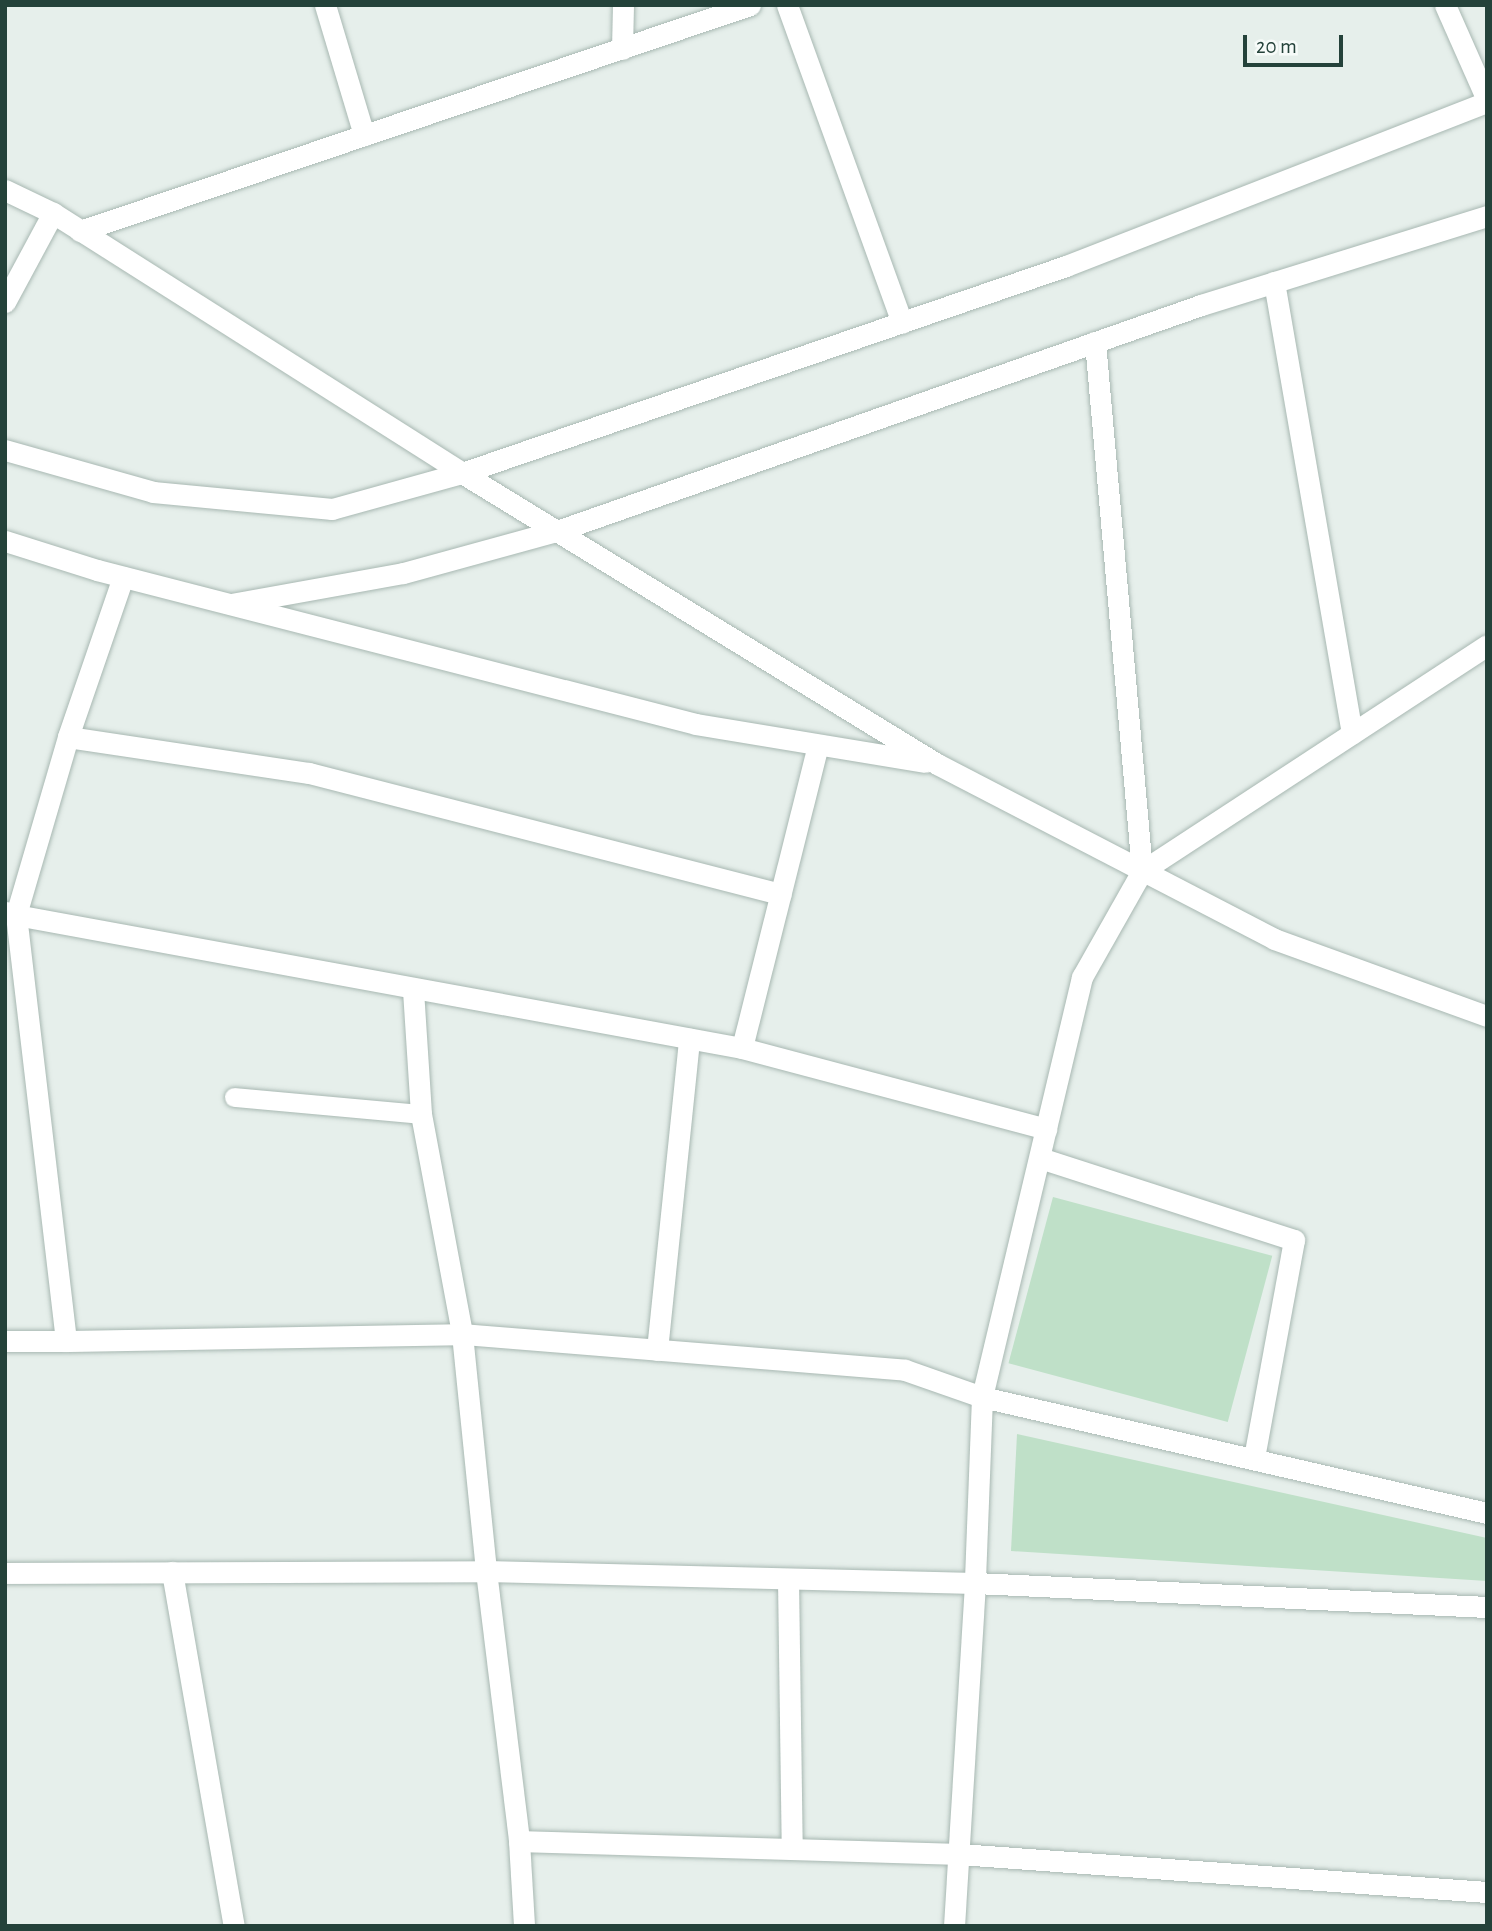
<!DOCTYPE html>
<html>
<head>
<meta charset="utf-8">
<style>
	body { margin:0 }
	#map { position:relative; width:1492px; height:1931px; overflow:hidden; background:#e6efeb; font-family:"Alegreya Sans",sans-serif }
	div>[style] { position:absolute }
	.green>* { inset:0; background:#bfe0c8; transform-origin:0 0 }
	.roads { filter:drop-shadow(0 0 2px #a8b8b2) drop-shadow(0 0 2px #a8b8b2) }
	.lane>* { height:19px; margin:-9.5px; padding:0 9.5px; transform-origin:9.5px; border-radius:9.5px; background:#fff }
	.street>* { height:21px; margin:-10.5px; padding:0 10.5px; transform-origin:10.5px; border-radius:10.5px; background:#fff }
	span { translate:-50% -50%; white-space:nowrap; text-align:center; line-height:1.15; -webkit-text-stroke:5px #f7fbf9; paint-order:stroke }
	.frame { position:absolute; inset:0; border:7px solid #24423a; pointer-events:none }
	.scale { position:absolute; left:1243px; top:35px; width:100px; height:32px; box-sizing:border-box; border:4px solid #24423a; border-top:0; padding-left:9px; font-size:21px; line-height:24px; white-space:nowrap; color:#24423a; -webkit-text-stroke:5px #f7fbf9; paint-order:stroke }
</style>
</head>
<body>
<div id="map">
	<div class="green">
		<i style="left:1053px;top:1197px;width:227px;height:172px;rotate:15deg"></i>
		<i style="clip-path:polygon(1017px 1434px,1487px 1538px,1487px 1581px,1011px 1551px)"></i>
	</div>
	<div class="roads">
		<div class="lane">
			<i style="left:234px;top:1097px;width:188px;rotate:5.2deg"></i>
		</div>
		<div class="street">
			<i style="left:325px;top:5px;width:136px;rotate:73.3deg"></i>
			<i style="left:787px;top:5px;width:338px;rotate:70.1deg"></i>
			<i style="left:1445px;top:5px;width:104px;rotate:66.1deg"></i>
			<i style="left:622px;top:49px;width:44px;rotate:-88.7deg"></i>
			<i style="left:5px;top:190px;width:53px;rotate:25.6deg"></i>
			<i style="left:53px;top:213px;width:485px;rotate:32.4deg"></i>
			<i style="left:462px;top:473px;width:557px;rotate:31.49deg"></i>
			<i style="left:937px;top:764px;width:380px;rotate:27.4deg"></i>
			<i style="left:1274px;top:939px;width:226px;rotate:19.9deg"></i>
			<i style="left:80px;top:231px;width:707px;rotate:-18.64deg"></i>
			<i style="left:1274px;top:282px;width:458px;rotate:80.2deg"></i>
			<i style="left:5px;top:302px;width:101px;rotate:-61.7deg"></i>
			<i style="left:1095px;top:342px;width:531px;rotate:84.92deg"></i>
			<i style="left:1142px;top:871px;width:412px;rotate:-33.2deg"></i>
			<i style="left:5px;top:450px;width:154px;rotate:15.8deg"></i>
			<i style="left:153px;top:492px;width:180px;rotate:5.4deg"></i>
			<i style="left:332px;top:509px;width:135px;rotate:-15.5deg"></i>
			<i style="left:462px;top:473px;width:638px;rotate:-18.92deg"></i>
			<i style="left:1066px;top:266px;width:452px;rotate:-21.3deg"></i>
			<i style="left:5px;top:541px;width:96px;rotate:17.5deg"></i>
			<i style="left:97px;top:570px;width:618px;rotate:14.42deg"></i>
			<i style="left:696px;top:724px;width:232px;rotate:9.4deg"></i>
			<i style="left:123px;top:577px;width:169px;rotate:109deg"></i>
			<i style="left:68px;top:737px;width:244px;rotate:8.5deg"></i>
			<i style="left:309px;top:773px;width:487px;rotate:14.4deg"></i>
			<i style="left:231px;top:604px;width:175px;rotate:-10.2deg"></i>
			<i style="left:403px;top:573px;width:163px;rotate:-15.3deg"></i>
			<i style="left:560px;top:530px;width:679px;rotate:-19.34deg"></i>
			<i style="left:1201px;top:305px;width:300px;rotate:-17.3deg"></i>
			<i style="left:68px;top:737px;width:185px;rotate:106.3deg"></i>
			<i style="left:16px;top:915px;width:738px;rotate:10.38deg"></i>
			<i style="left:818px;top:745px;width:312px;rotate:104.1deg"></i>
			<i style="left:742px;top:1048px;width:315px;rotate:14.9deg"></i>
			<i style="left:1142px;top:871px;width:122px;rotate:119.5deg"></i>
			<i style="left:1082px;top:977px;width:432px;rotate:103.4deg"></i>
			<i style="left:982px;top:1397px;width:518px;rotate:12.94deg"></i>
			<i style="left:5px;top:912px;width:11px;rotate:15deg"></i>
			<i style="left:16px;top:915px;width:429px;rotate:83.3deg"></i>
			<i style="left:66px;top:1341px;width:61px;rotate:180deg"></i>
			<i style="left:413px;top:990px;width:124px;rotate:86.3deg"></i>
			<i style="left:421px;top:1114px;width:224px;rotate:79.4deg"></i>
			<i style="left:462px;top:1334px;width:444px;rotate:4.6deg"></i>
			<i style="left:905px;top:1370px;width:82px;rotate:19.3deg"></i>
			<i style="left:982px;top:1397px;width:186px;rotate:92.2deg"></i>
			<i style="left:975px;top:1583px;width:513px;rotate:2.68deg"></i>
			<i style="left:1040px;top:1158px;width:267px;rotate:17.9deg"></i>
			<i style="left:1294px;top:1240px;width:222px;rotate:100.4deg"></i>
			<i style="left:66px;top:1341px;width:396px;rotate:-1deg"></i>
			<i style="left:462px;top:1334px;width:238px;rotate:84.2deg"></i>
			<i style="left:486px;top:1571px;width:489px;rotate:1.4deg"></i>
			<i style="left:975px;top:1583px;width:344px;rotate:93.5deg"></i>
			<i style="left:657px;top:1350px;width:313px;rotate:-84.1deg"></i>
			<i style="left:172px;top:1572px;width:359px;rotate:80.1deg"></i>
			<i style="left:5px;top:1573px;width:481px;rotate:-0.2deg"></i>
			<i style="left:486px;top:1571px;width:272px;rotate:83deg"></i>
			<i style="left:519px;top:1841px;width:440px;rotate:1.7deg"></i>
			<i style="left:959px;top:1854px;width:529px;rotate:4.12deg"></i>
			<i style="left:788px;top:1579px;width:270px;rotate:89.2deg"></i>
			<i style="left:519px;top:1841px;width:85px;rotate:86.6deg"></i>
		</div>
	</div>
	<div class="frame"></div>
	<div class="scale">20 m</div>
</div>
</body>
</html>
